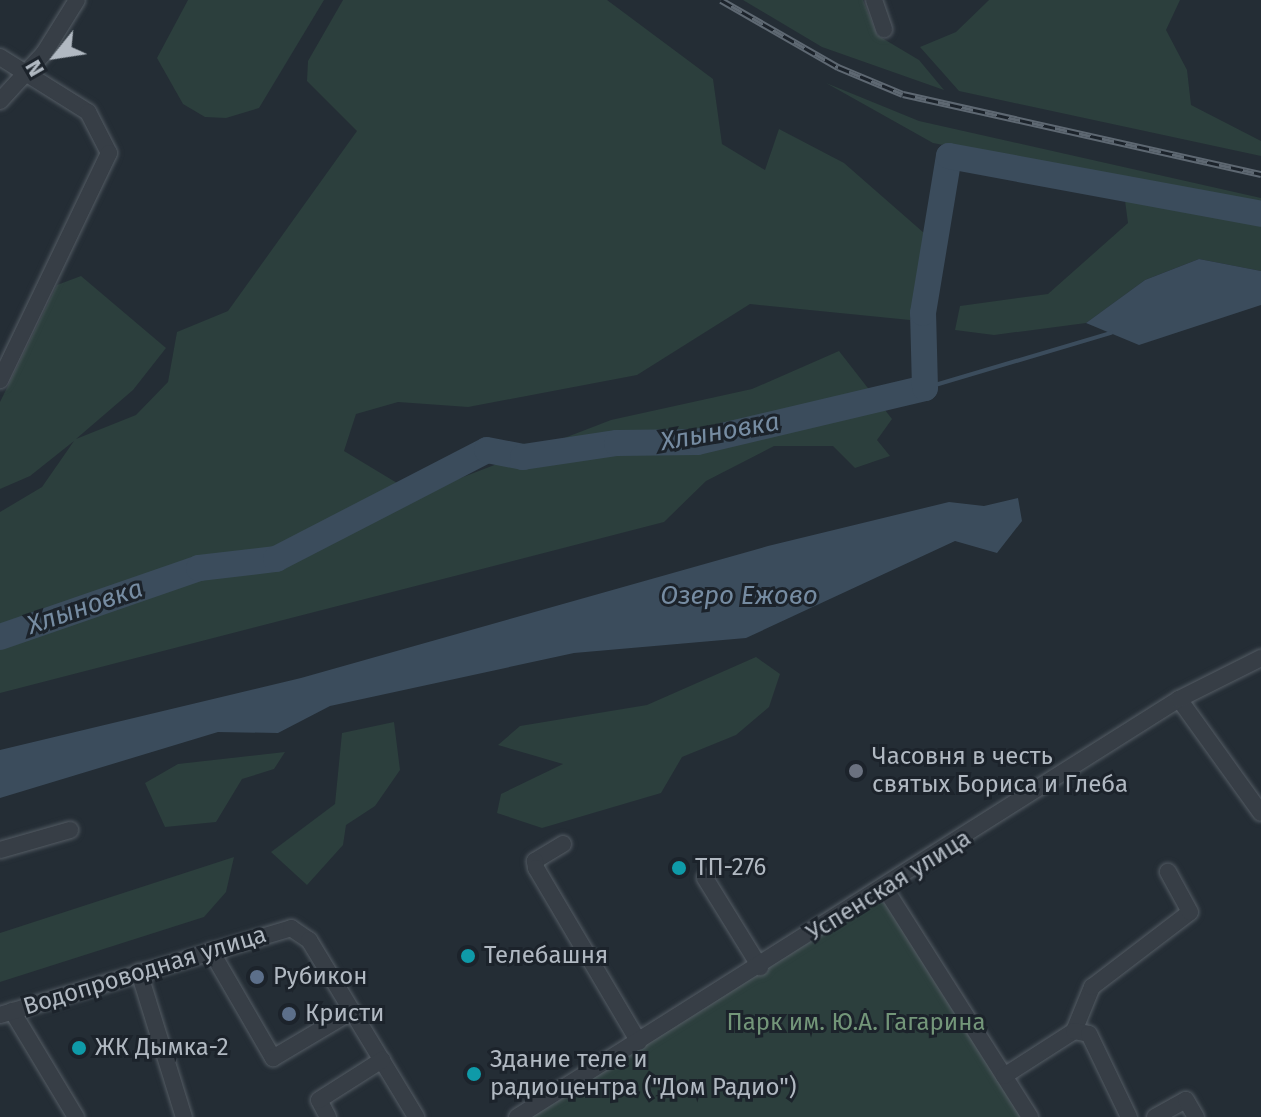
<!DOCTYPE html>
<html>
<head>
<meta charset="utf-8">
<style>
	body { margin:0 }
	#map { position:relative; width:1261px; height:1117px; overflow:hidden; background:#242d35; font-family:"Fira Sans",sans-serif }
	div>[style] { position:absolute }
	.green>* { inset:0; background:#2c3f3d }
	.water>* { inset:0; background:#3b4c5c }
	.stream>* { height:4px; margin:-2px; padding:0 2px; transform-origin:2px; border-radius:2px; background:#3b4c5c }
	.river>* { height:26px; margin:-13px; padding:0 13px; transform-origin:13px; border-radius:13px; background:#3b4c5c }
	.roads { filter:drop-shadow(0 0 2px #545c64) drop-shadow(0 0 2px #545c64) }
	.minor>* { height:16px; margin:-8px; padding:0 8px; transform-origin:8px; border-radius:8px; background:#373e46 }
	.rail>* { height:7px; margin-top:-3.5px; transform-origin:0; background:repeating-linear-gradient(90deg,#1c232b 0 12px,#5e6872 0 24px); box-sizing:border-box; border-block:2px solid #5e6872 }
	.dots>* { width:22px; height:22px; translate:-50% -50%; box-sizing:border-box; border:4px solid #1c232b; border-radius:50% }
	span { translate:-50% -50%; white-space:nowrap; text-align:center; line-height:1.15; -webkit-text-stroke:6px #1c232b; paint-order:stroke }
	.poi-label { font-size:24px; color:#b1b9c2 }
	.left { translate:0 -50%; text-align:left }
	.street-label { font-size:24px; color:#b1b9c2 }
	.park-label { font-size:24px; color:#739679 }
	.water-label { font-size:26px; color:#768ca2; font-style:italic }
	.north { position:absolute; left:16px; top:16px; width:80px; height:80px; -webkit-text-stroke:6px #1c232b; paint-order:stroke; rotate:240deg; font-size:22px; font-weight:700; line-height:32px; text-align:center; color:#b1b9c2 }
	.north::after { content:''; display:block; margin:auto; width:28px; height:36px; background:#b1b9c2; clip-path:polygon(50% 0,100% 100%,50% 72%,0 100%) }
</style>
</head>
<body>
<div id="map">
	<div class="green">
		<i style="clip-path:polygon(188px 0,324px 0,259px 108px,226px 118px,205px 117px,183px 104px,157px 58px)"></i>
		<i style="clip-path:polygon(343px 0,607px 0,713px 79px,722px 144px,765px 170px,779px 129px,844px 163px,924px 233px,910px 320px,750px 304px,637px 375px,468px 407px,398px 402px,356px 414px,344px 451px,402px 486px,458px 479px,611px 420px,752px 389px,839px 351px,892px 419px,877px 440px,890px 456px,855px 468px,833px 446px,774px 446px,706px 481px,664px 522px,0 693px,0 512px,42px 487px,74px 441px,30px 476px,0 489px,0 402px,57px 285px,81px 276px,166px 348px,133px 390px,76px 439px,136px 415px,168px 382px,177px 332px,228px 311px,357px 131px,307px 81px,308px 61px)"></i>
		<i style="clip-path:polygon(743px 0,863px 0,877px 35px,919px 60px,944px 90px,822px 47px)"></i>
		<i style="clip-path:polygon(989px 0,1180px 0,1166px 30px,1187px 70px,1191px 105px,1261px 141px,1261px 156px,959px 91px,920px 47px,956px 32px)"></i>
		<i style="clip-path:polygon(826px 83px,919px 121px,1261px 198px,1261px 208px,933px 143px)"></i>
		<i style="clip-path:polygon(1124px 193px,1261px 219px,1261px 271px,1199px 259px,1145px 280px,1086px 323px,994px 335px,955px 330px,960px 306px,1048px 294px,1128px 223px)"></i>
		<i style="clip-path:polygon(756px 657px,780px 674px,769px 707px,736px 735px,682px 757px,661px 793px,542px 828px,497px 813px,501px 794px,563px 764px,498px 745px,520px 726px,647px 705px)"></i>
		<i style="clip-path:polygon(394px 722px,400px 770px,375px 806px,346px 825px,343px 845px,307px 885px,271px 852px,335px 804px,342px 733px)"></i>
		<i style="clip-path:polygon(285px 752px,274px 769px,242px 779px,216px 822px,165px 827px,145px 783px,178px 764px)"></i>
		<i style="clip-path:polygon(234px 857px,226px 892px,204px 917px,0 982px,0 933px)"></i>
		<i style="clip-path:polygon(872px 903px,887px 903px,1030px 1117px,528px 1117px)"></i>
	</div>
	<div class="water">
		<i style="clip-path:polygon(1199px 259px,1261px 271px,1261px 305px,1139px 345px,1086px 323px,1145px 280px)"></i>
		<i style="clip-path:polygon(1018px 498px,1022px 521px,997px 553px,955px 541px,746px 638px,574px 653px,330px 706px,278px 733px,218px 732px,0 798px,0 750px,301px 678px,768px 546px,949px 502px,984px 506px)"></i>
	</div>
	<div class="stream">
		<i style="left:925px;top:388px;width:194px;rotate:-16.5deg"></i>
	</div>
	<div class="river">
		<i style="left:0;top:637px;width:211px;rotate:-19.1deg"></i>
		<i style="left:199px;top:568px;width:78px;rotate:-6.7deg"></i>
		<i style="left:276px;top:559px;width:237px;rotate:-27.3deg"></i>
		<i style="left:487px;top:450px;width:37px;rotate:11deg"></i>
		<i style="left:523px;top:457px;width:95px;rotate:-8.5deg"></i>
		<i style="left:617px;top:443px;width:80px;rotate:-0.7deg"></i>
		<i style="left:697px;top:442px;width:234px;rotate:-13.3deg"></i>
		<i style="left:925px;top:388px;width:75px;rotate:-91.5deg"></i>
		<i style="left:923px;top:313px;width:159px;rotate:-80.6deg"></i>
		<i style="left:949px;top:156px;width:317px;rotate:10.5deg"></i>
	</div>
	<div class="roads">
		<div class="minor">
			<i style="left:874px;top:0;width:31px;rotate:71deg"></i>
			<i style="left:0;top:57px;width:104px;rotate:32deg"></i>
			<i style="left:88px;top:112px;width:46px;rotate:62.9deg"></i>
			<i style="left:109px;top:153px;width:252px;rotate:115.6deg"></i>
			<i style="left:0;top:101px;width:65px;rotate:-47.5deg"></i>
			<i style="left:44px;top:53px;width:62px;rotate:-58.1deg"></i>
			<i style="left:1179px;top:699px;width:140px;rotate:54.3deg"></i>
			<i style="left:563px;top:844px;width:33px;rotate:149deg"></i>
			<i style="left:535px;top:861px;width:7px;rotate:82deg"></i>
			<i style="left:536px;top:868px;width:202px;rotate:59.4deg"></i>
			<i style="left:0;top:850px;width:73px;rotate:-15.9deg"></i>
			<i style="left:705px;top:878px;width:105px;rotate:58.3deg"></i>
			<i style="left:886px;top:890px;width:269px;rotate:57.6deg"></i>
			<i style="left:211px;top:951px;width:124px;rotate:59.9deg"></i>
			<i style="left:273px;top:1058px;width:92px;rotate:-30.7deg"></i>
			<i style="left:139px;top:972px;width:152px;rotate:72.8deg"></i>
			<i style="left:12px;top:1011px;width:124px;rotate:58.9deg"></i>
			<i style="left:0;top:1015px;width:304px;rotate:-16.6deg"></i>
			<i style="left:291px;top:928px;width:22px;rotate:34deg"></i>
			<i style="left:309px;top:940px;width:207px;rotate:58.8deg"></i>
			<i style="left:1074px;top:1031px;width:48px;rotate:-67.8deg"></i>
			<i style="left:1092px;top:987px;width:123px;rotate:-37.4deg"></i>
			<i style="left:1190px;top:912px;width:46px;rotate:-118.8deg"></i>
			<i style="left:1004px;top:1076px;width:83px;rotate:-32.7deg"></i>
			<i style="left:1074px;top:1031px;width:15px;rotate:11deg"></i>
			<i style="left:1089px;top:1034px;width:92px;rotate:64.3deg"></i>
			<i style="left:328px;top:1117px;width:19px;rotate:-118deg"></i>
			<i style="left:319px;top:1100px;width:75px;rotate:-32.4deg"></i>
			<i style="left:517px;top:1117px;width:783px;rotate:-32.27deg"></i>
			<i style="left:1179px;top:699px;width:92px;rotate:-26.6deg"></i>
			<i style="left:1155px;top:1117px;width:35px;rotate:-29deg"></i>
			<i style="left:1186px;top:1100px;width:20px;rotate:60deg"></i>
		</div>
	</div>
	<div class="rail">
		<i style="left:721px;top:0;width:135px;rotate:29.8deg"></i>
		<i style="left:838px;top:67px;width:70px;rotate:22.6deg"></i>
		<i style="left:903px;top:94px;width:367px;rotate:12.6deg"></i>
	</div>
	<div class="dots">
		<i style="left:856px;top:771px;background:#6b7280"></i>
		<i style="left:679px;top:868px;background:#0f9aa8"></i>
		<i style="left:468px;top:956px;background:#0f9aa8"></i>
		<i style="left:257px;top:977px;background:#5c6f8a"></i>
		<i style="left:289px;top:1014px;background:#5c6f8a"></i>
		<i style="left:79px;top:1048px;background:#0f9aa8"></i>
		<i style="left:474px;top:1074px;background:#0f9aa8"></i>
	</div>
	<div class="poi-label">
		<span class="left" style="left:872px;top:771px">Часовня в честь<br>святых Бориса и Глеба</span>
		<span class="left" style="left:695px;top:868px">ТП-276</span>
		<span class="left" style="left:484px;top:956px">Телебашня</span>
		<span class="left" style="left:273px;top:977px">Рубикон</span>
		<span class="left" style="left:305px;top:1014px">Кристи</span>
		<span class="left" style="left:95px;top:1048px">ЖК Дымка-2</span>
		<span class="left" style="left:490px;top:1074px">Здание теле и<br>радиоцентра ("Дом Радио")</span>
	</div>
	<div class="street-label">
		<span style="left:889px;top:886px;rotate:-32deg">Успенская улица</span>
		<span style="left:145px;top:971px;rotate:-17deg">Водопроводная улица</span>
	</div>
	<div class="park-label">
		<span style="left:856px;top:1023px">Парк им. Ю.А. Гагарина</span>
	</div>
	<div class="water-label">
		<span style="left:720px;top:432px;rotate:-10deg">Хлыновка</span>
		<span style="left:739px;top:596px">Озеро Ежово</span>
		<span style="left:85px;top:607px;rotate:-19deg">Хлыновка</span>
	</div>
	<div class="north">N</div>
</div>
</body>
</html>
